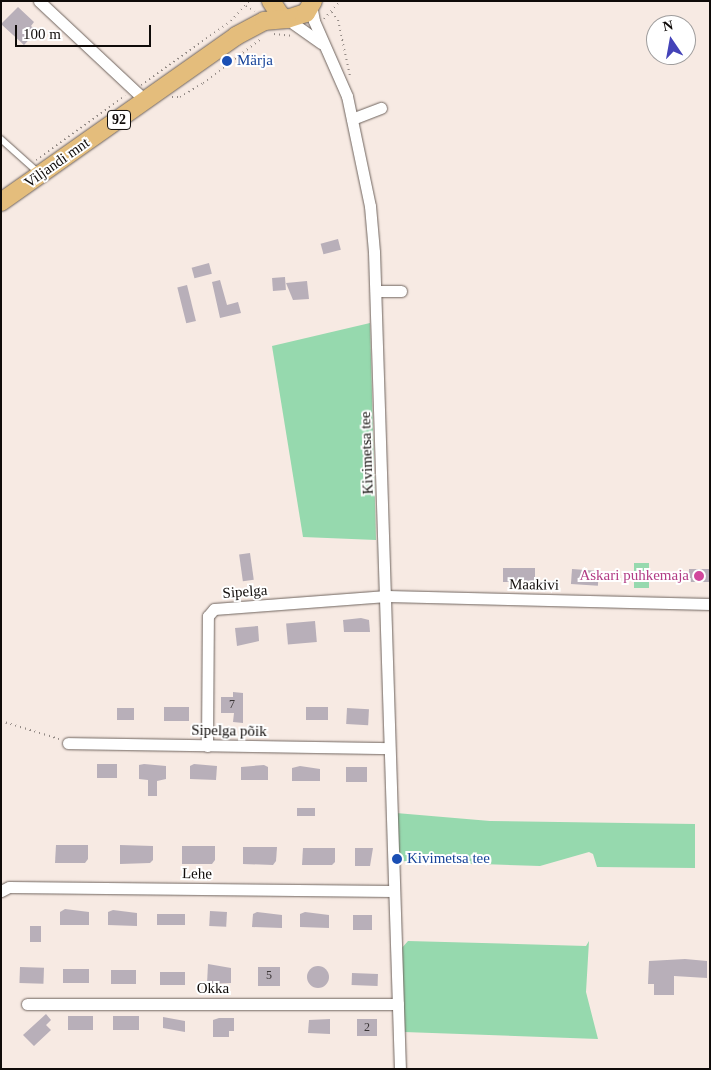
<!DOCTYPE html>
<html>
<head>
<meta charset="utf-8">
<style>
	body { margin:0 }
	#map { position:relative; width:711px; height:1070px; overflow:hidden; background:#f7eae3; font-family:Georgia,serif }
	div>[style] { position:absolute }
	.green>* { inset:0; background:#96d9ae; transform-origin:0 0 }
	.building>* { inset:0; background:#b8afb9; transform-origin:0 0 }
	.round { border-radius:50% }
	.path>* { height:2px; margin-top:-1px; transform-origin:0; background:repeating-linear-gradient(90deg,#948b86 0 1px,transparent 0 5px) }
	.roads { filter:drop-shadow(0 0 1px #6f645e) drop-shadow(0 0 1px #6f645e) }
	.service>* { height:5.5px; margin:-2.75px; padding:0 2.75px; transform-origin:2.75px; border-radius:2.75px; background:#fff }
	.minor>* { height:11px; margin:-5.5px; padding:0 5.5px; transform-origin:5.5px; border-radius:5.5px; background:#fff }
	.primary>* { height:18px; margin:-9px; padding:0 9px; transform-origin:9px; border-radius:9px; background:#e4bd7c }
	.dots>* { width:14px; height:14px; translate:-50% -50%; box-sizing:border-box; border:2px solid #fff; border-radius:50% }
	span { translate:-50% -50%; white-space:nowrap; text-align:center; line-height:1.15; -webkit-text-stroke:4px #fff; paint-order:stroke }
	.number-label { font-size:12px; color:#393435 }
	.number-label span { -webkit-text-stroke-width:0 }
	.shield-label span { padding:1px 4px; background:#fff; border:1px solid; border-radius:4px; -webkit-text-stroke-width:0 }
	.shield-label { font-size:14px; color:#0f0b09; font-weight:700 }
	.transit-label { font-size:15px; color:#164399 }
	.left { translate:0 -50%; text-align:left }
	.street-label { font-size:15px; color:#0f0b09 }
	.hotel-label { font-size:15px; color:#b23c85 }
	.right { translate:-100% -50%; text-align:right }
	.frame { position:absolute; inset:0; border:2px solid #0f0b09; pointer-events:none }
	.north { position:absolute; left:646px; top:15px; width:50px; height:50px; box-sizing:border-box; background:#fff; border:1px solid #9f9d9d; border-radius:50%; rotate:348deg; font-size:14px; font-weight:700; line-height:20px; text-align:center; color:#0f0b09 }
	.north::after { content:''; display:block; margin:auto; width:18px; height:22px; background:#4443b8; clip-path:polygon(50% 0,100% 100%,50% 72%,0 100%) }
	.scale { position:absolute; left:15px; top:25px; width:136px; height:22px; box-sizing:border-box; border:2px solid #0f0b09; border-top:0; padding-left:6px; font-size:15px; line-height:18px; white-space:nowrap; color:#0f0b09; -webkit-text-stroke:4px #fff; paint-order:stroke }
</style>
</head>
<body>
<div id="map">
	<div class="green">
		<i style="clip-path:polygon(370px 323px,376px 540px,303px 537px,272px 346px)"></i>
		<i style="left:634px;top:563px;width:15px;height:25px"></i>
		<i style="clip-path:polygon(396px 813px,490px 821px,695px 824px,695px 868px,597px 867px,593px 854px,589px 852px,540px 866px,397px 861px)"></i>
		<i style="clip-path:polygon(408px 941px,586px 946px,589px 941px,586px 992px,598px 1039px,404px 1032px,400px 950px)"></i>
	</div>
	<div class="building">
		<i style="clip-path:polygon(18px 7px,34px 22px,31px 26px,37px 31px,24px 45px,1px 24px)"></i>
		<i style="left:338px;top:239px;width:11px;height:18px;rotate:75deg"></i>
		<i style="left:209px;top:263px;width:11px;height:18px;rotate:75deg"></i>
		<i style="left:285px;top:277px;width:13px;height:13px;rotate:86deg"></i>
		<i style="clip-path:polygon(220px 280px,227px 305px,238px 302px,241px 313px,220px 318px,212px 282px)"></i>
		<i style="clip-path:polygon(307px 281px,309px 299px,293px 300px,286px 283px)"></i>
		<i style="left:187px;top:285px;width:37px;height:10px;rotate:76deg"></i>
		<i style="left:250px;top:553px;width:27px;height:11px;rotate:82deg"></i>
		<i style="left:503px;top:568px;width:32px;height:14px"></i>
		<i style="left:572px;top:569px;width:27px;height:15px;rotate:4deg"></i>
		<i style="left:689px;top:569px;width:21px;height:13px"></i>
		<i style="clip-path:polygon(361px 618px,369px 620px,370px 632px,344px 632px,343px 620px)"></i>
		<i style="left:315px;top:621px;width:21px;height:29px;rotate:85deg"></i>
		<i style="clip-path:polygon(258px 626px,259px 641px,237px 646px,235px 628px)"></i>
		<i style="clip-path:polygon(233px 692px,243px 693px,243px 723px,233px 722px,234px 713px,221px 713px,221px 697px,233px 697px)"></i>
		<i style="left:164px;top:707px;width:25px;height:14px"></i>
		<i style="left:306px;top:707px;width:22px;height:13px"></i>
		<i style="left:117px;top:708px;width:17px;height:12px"></i>
		<i style="left:347px;top:708px;width:22px;height:16px;rotate:3deg"></i>
		<i style="left:97px;top:764px;width:20px;height:14px"></i>
		<i style="clip-path:polygon(144px 764px,166px 766px,166px 779px,157px 781px,157px 796px,148px 796px,148px 780px,139px 779px,139px 765px)"></i>
		<i style="clip-path:polygon(194px 764px,217px 766px,216px 780px,190px 779px,190px 766px)"></i>
		<i style="clip-path:polygon(264px 765px,268px 767px,268px 780px,241px 780px,241px 767px)"></i>
		<i style="clip-path:polygon(300px 766px,320px 769px,320px 781px,292px 781px,292px 768px)"></i>
		<i style="left:367px;top:767px;width:15px;height:21px;rotate:90deg"></i>
		<i style="left:297px;top:808px;width:18px;height:8px"></i>
		<i style="clip-path:polygon(56px 845px,88px 845px,88px 859px,85px 863px,55px 863px)"></i>
		<i style="clip-path:polygon(120px 845px,153px 846px,153px 860px,150px 863px,120px 864px)"></i>
		<i style="clip-path:polygon(182px 846px,215px 846px,215px 860px,212px 864px,182px 864px)"></i>
		<i style="clip-path:polygon(243px 847px,277px 847px,276px 861px,273px 865px,243px 864px)"></i>
		<i style="clip-path:polygon(303px 848px,335px 848px,335px 862px,332px 865px,302px 865px)"></i>
		<i style="clip-path:polygon(355px 848px,373px 848px,370px 866px,355px 866px)"></i>
		<i style="clip-path:polygon(65px 909px,89px 912px,89px 925px,60px 925px,60px 912px)"></i>
		<i style="clip-path:polygon(113px 910px,137px 913px,137px 926px,108px 925px,108px 912px)"></i>
		<i style="left:210px;top:911px;width:17px;height:15px;rotate:3deg"></i>
		<i style="clip-path:polygon(257px 912px,282px 915px,282px 928px,252px 927px,253px 914px)"></i>
		<i style="clip-path:polygon(305px 912px,329px 915px,329px 928px,300px 927px,300px 914px)"></i>
		<i style="left:157px;top:914px;width:28px;height:11px"></i>
		<i style="left:353px;top:915px;width:19px;height:15px"></i>
		<i style="left:30px;top:926px;width:11px;height:16px"></i>
		<i style="clip-path:polygon(685px 959px,707px 961px,707px 978px,674px 976px,674px 995px,654px 995px,654px 984px,648px 984px,649px 961px)"></i>
		<i style="clip-path:polygon(208px 964px,231px 968px,231px 983px,207px 984px)"></i>
		<i class="round" style="left:307px;top:966px;width:22px;height:22px"></i>
		<i style="left:20px;top:967px;width:24px;height:16px;rotate:2deg"></i>
		<i style="left:258px;top:967px;width:22px;height:19px"></i>
		<i style="left:63px;top:969px;width:26px;height:14px"></i>
		<i style="left:111px;top:970px;width:25px;height:14px"></i>
		<i style="left:160px;top:972px;width:25px;height:13px"></i>
		<i style="left:352px;top:973px;width:26px;height:12px;rotate:2deg"></i>
		<i style="clip-path:polygon(46px 1014px,51px 1020px,46px 1025px,51px 1030px,34px 1046px,23px 1035px)"></i>
		<i style="left:68px;top:1016px;width:25px;height:14px"></i>
		<i style="left:113px;top:1016px;width:26px;height:14px"></i>
		<i style="clip-path:polygon(163px 1017px,185px 1021px,185px 1032px,163px 1028px)"></i>
		<i style="clip-path:polygon(219px 1018px,234px 1018px,234px 1031px,229px 1031px,229px 1037px,213px 1037px,213px 1020px)"></i>
		<i style="clip-path:polygon(330px 1019px,330px 1034px,308px 1033px,309px 1020px)"></i>
		<i style="left:357px;top:1019px;width:20px;height:17px"></i>
	</div>
	<div class="path">
		<i style="left:246px;top:6px;width:10px;rotate:29deg"></i>
		<i style="left:332px;top:12px;width:10px;rotate:53deg"></i>
		<i style="left:338px;top:20px;width:57px;rotate:77.9deg"></i>
		<i style="left:324px;top:19px;width:24px;rotate:-48deg"></i>
		<i style="left:274px;top:34px;width:20px;rotate:6deg"></i>
		<i style="left:141px;top:85px;width:110px;rotate:-35.4deg"></i>
		<i style="left:231px;top:21px;width:27px;rotate:-48deg"></i>
		<i style="left:172px;top:97px;width:8px"></i>
		<i style="left:180px;top:97px;width:27px;rotate:-31deg"></i>
		<i style="left:203px;top:83px;width:74px;rotate:-37.3deg"></i>
		<i style="left:36px;top:160px;width:110px;rotate:-35.7deg"></i>
		<i style="left:1px;top:721px;width:61px;rotate:17.2deg"></i>
	</div>
	<div class="roads">
		<div class="service">
			<i style="left:1px;top:139px;width:51px;rotate:41.8deg"></i>
		</div>
		<div class="minor">
			<i style="left:39px;top:1px;width:146px;rotate:43.1deg"></i>
			<i style="left:311px;top:5px;width:16px;rotate:79deg"></i>
			<i style="left:314px;top:21px;width:82px;rotate:66.3deg"></i>
			<i style="left:347px;top:96px;width:112px;rotate:78.2deg"></i>
			<i style="left:370px;top:206px;width:46px;rotate:85deg"></i>
			<i style="left:374px;top:252px;width:817px;rotate:88.18deg"></i>
			<i style="left:287px;top:19px;width:42px;rotate:35.2deg"></i>
			<i style="left:352px;top:119px;width:31px;rotate:-21deg"></i>
			<i style="left:376px;top:291px;width:25px"></i>
			<i style="left:68px;top:743px;width:321px;rotate:0.9deg"></i>
			<i style="left:207px;top:746px;width:130px;rotate:-89.6deg"></i>
			<i style="left:208px;top:616px;width:9px;rotate:-49deg"></i>
			<i style="left:214px;top:609px;width:173px;rotate:-4.3deg"></i>
			<i style="left:387px;top:596px;width:323px;rotate:1.4deg"></i>
			<i style="left:1px;top:891px;width:9px;rotate:-27deg"></i>
			<i style="left:9px;top:887px;width:384px;rotate:0.6deg"></i>
			<i style="left:27px;top:1004px;width:371px"></i>
		</div>
		<div class="primary">
			<i style="left:271px;top:1px;width:17px;rotate:57deg"></i>
			<i style="left:280px;top:15px;width:8px;rotate:30deg"></i>
			<i style="left:287px;top:19px;width:20px;rotate:-18deg"></i>
			<i style="left:306px;top:13px;width:14px;rotate:-60deg"></i>
			<i style="left:1px;top:202px;width:288px;rotate:-35.2deg"></i>
			<i style="left:236px;top:36px;width:32px;rotate:-28deg"></i>
			<i style="left:264px;top:21px;width:23px;rotate:-5deg"></i>
		</div>
	</div>
	<div class="dots">
		<i style="left:227px;top:61px;background:#1a4fb4"></i>
		<i style="left:699px;top:576px;background:#d1479c"></i>
		<i style="left:397px;top:859px;background:#1a4fb4"></i>
	</div>
	<div class="number-label">
		<span style="left:232px;top:705px">7</span>
		<span style="left:269px;top:976px">5</span>
		<span style="left:367px;top:1028px">2</span>
	</div>
	<div class="shield-label">
		<span style="left:119px;top:120px">92</span>
	</div>
	<div class="transit-label">
		<span class="left" style="left:237px;top:61px">Märja</span>
		<span class="left" style="left:407px;top:859px">Kivimetsa tee</span>
	</div>
	<div class="street-label">
		<span style="left:57px;top:163px;rotate:-35deg">Viljandi mnt</span>
		<span style="left:367px;top:453px;rotate:-92deg">Kivimetsa tee</span>
		<span style="left:534px;top:585px;rotate:1deg">Maakivi</span>
		<span style="left:245px;top:592px;rotate:-4deg">Sipelga</span>
		<span style="left:229px;top:731px;rotate:1deg">Sipelga põik</span>
		<span style="left:197px;top:874px;rotate:1deg">Lehe</span>
		<span style="left:213px;top:989px">Okka</span>
	</div>
	<div class="hotel-label">
		<span class="right" style="left:689px;top:576px">Askari puhkemaja</span>
	</div>
	<div class="frame"></div>
	<div class="north">N</div>
	<div class="scale">100 m</div>
</div>
</body>
</html>
